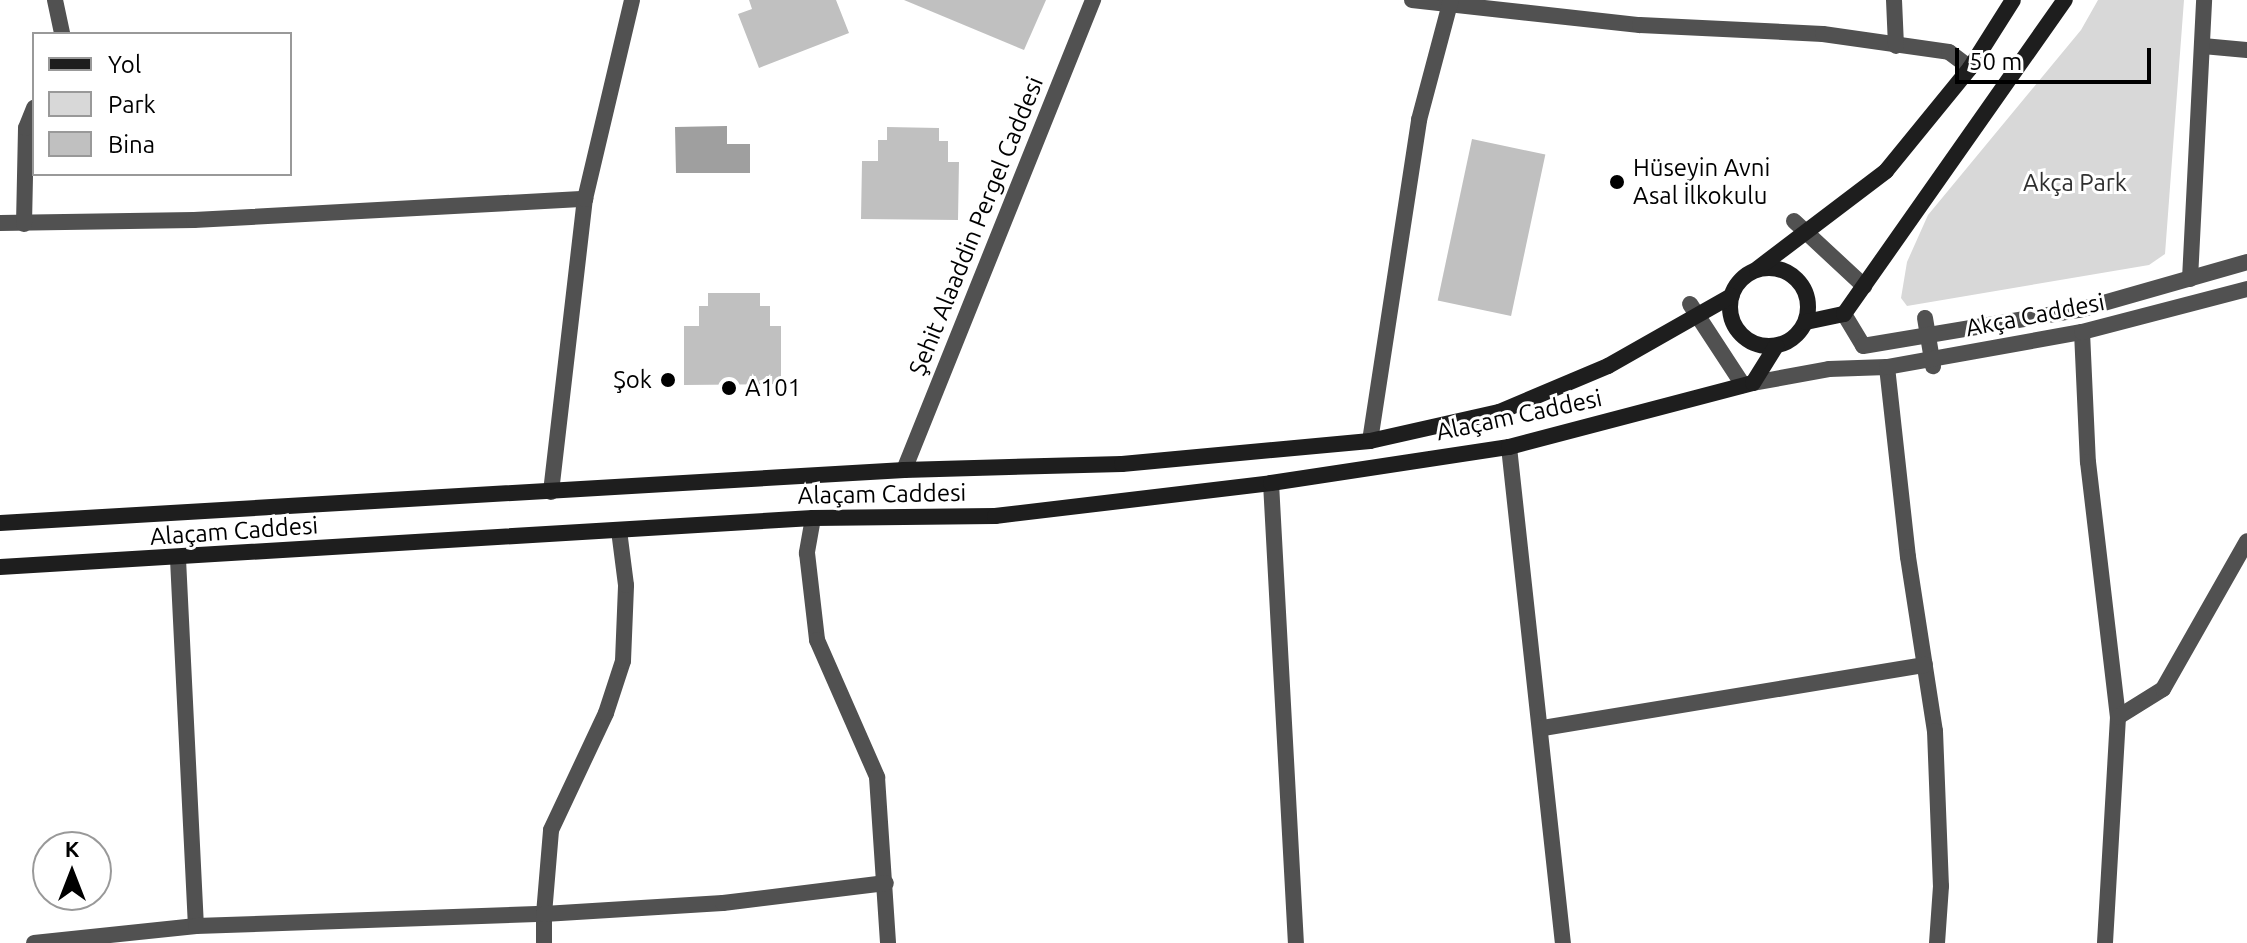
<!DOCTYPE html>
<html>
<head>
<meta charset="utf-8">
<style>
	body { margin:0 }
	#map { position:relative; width:2247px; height:943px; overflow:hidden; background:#fff; font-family:Ubuntu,sans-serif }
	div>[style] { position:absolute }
	.green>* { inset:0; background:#d8d8d8 }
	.water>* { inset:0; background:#9f9f9f }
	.building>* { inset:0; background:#c0c0c0; transform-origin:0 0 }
	.pedestrian>* { height:16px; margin:-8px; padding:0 8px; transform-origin:8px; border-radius:8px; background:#515151 }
	.minor>* { height:16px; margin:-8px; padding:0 8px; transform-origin:8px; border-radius:8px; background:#515151 }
	.tertiary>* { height:16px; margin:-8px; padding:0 8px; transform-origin:8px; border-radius:8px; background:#515151 }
	.secondary>* { height:16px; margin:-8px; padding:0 8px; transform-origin:8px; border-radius:8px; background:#1e1e1e }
	.secondary>.ring { margin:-8px; padding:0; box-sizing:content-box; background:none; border:16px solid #1e1e1e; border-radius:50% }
	.dots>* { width:22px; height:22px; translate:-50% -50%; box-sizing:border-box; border:4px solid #fff; border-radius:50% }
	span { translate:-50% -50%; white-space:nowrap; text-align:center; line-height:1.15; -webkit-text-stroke:6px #fff; paint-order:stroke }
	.poi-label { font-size:24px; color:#000 }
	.left { translate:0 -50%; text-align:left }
	.right { translate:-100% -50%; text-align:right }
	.park-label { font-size:24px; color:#2f2f2f }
	.street-label { font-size:24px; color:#000 }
	.legend { position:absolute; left:32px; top:32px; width:260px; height:144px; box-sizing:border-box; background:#fff; border:2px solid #999; margin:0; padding:10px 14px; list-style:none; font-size:24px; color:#000 }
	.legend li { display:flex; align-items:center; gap:16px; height:40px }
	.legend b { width:40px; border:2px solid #999 }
	.north { position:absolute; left:32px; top:831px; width:80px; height:80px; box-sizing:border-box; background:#fff; border:2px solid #999; border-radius:50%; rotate:0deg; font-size:22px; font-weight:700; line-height:32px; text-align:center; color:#000 }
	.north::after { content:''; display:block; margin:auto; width:28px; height:36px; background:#000; clip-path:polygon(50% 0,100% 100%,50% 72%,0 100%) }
	.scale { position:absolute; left:1955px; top:48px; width:196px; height:36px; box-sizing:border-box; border:4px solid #000; border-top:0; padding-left:10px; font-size:24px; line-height:28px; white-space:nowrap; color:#000; -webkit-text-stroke:6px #fff; paint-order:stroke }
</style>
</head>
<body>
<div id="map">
	<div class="green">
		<i style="clip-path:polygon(2098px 0,2184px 0,2165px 254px,2149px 265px,1907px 306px,1901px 298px,1907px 262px,1928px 215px,2081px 30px)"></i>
	</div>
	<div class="water">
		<i style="clip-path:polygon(727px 126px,727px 144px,750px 144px,750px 173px,676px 173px,675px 127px)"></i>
	</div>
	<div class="building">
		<i style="clip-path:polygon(749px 0,836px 0,849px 33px,759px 68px,738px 14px,752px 9px)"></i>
		<i style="clip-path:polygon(904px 0,1046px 0,1024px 50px)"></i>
		<i style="clip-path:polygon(887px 127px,939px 128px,939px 141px,948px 141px,948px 162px,959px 162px,958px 220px,861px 219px,862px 161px,878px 161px,878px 140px,887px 140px)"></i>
		<i style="left:1472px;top:139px;width:75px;height:165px;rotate:12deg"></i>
		<i style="clip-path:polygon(708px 293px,760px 293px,760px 306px,770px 306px,770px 326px,781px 326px,781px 384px,684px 385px,684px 326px,699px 326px,699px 306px,708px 306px)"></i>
	</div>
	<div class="pedestrian">
		<i style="left:1794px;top:221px;width:96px;rotate:42.9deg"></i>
		<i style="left:1690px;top:304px;width:97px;rotate:56.8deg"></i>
		<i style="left:1925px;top:318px;width:49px;rotate:80.5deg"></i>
	</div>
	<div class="minor">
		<i style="left:55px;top:0;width:35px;rotate:78deg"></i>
		<i style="left:1412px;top:0;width:229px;rotate:6.3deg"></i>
		<i style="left:1640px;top:25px;width:183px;rotate:2.8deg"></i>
		<i style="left:1823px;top:34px;width:127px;rotate:8.1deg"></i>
		<i style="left:1949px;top:52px;width:26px;rotate:37deg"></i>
		<i style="left:1894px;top:0;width:46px;rotate:87.5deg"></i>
		<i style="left:2203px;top:46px;width:44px;rotate:5.2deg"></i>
		<i style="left:0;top:223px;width:194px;rotate:-0.9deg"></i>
		<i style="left:194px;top:220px;width:392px;rotate:-3.1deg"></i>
		<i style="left:24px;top:224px;width:96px;rotate:-88.8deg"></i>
		<i style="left:26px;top:128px;width:22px;rotate:-68deg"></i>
		<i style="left:2190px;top:279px;width:279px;rotate:-87.1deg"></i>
		<i style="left:2082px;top:332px;width:130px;rotate:87.4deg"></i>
		<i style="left:2088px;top:462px;width:257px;rotate:83.3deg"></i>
		<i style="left:2118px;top:717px;width:226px;rotate:93.3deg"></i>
		<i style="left:1887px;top:367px;width:191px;rotate:83.7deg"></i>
		<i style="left:1908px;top:557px;width:176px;rotate:81.2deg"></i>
		<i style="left:1935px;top:731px;width:155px;rotate:87.8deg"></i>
		<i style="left:1941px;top:886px;width:57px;rotate:94deg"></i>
		<i style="left:1370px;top:441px;width:325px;rotate:-81.3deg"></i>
		<i style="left:1419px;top:120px;width:124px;rotate:-75.1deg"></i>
		<i style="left:1509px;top:447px;width:499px;rotate:83.8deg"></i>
		<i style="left:1271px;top:483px;width:461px;rotate:86.9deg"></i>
		<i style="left:551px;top:492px;width:295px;rotate:-83.4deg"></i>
		<i style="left:585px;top:199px;width:204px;rotate:-76.7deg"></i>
		<i style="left:813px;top:518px;width:36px;rotate:100deg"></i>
		<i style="left:807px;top:553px;width:88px;rotate:83.4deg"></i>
		<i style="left:817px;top:640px;width:150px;rotate:66.3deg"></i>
		<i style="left:877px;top:777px;width:166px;rotate:86.2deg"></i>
		<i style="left:178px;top:559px;width:367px;rotate:87.2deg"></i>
		<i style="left:2118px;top:717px;width:53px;rotate:-31.9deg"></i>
		<i style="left:2163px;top:689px;width:170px;rotate:-60.4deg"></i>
		<i style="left:1543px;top:728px;width:387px;rotate:-9.4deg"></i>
		<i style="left:34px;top:943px;width:163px;rotate:-6deg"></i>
		<i style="left:196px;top:926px;width:348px;rotate:-2deg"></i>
		<i style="left:544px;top:914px;width:84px;rotate:-85.2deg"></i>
		<i style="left:551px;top:830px;width:129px;rotate:-64.8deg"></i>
		<i style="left:606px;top:713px;width:55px;rotate:-71.9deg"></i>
		<i style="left:623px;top:661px;width:76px;rotate:-87.7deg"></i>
		<i style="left:626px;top:585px;width:55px;rotate:-97.3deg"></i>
		<i style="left:544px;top:943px;width:29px;rotate:-90deg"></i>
		<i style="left:544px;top:914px;width:179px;rotate:-3.5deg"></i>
		<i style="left:723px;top:903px;width:164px;rotate:-7deg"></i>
	</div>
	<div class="tertiary">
		<i style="left:1844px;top:314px;width:37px;rotate:59deg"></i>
		<i style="left:1863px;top:346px;width:219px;rotate:-9.5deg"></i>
		<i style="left:2079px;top:310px;width:175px;rotate:-15.9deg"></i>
		<i style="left:1753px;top:383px;width:77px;rotate:-10.4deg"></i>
		<i style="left:1829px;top:369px;width:58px;rotate:-2deg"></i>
		<i style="left:1887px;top:367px;width:198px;rotate:-10.2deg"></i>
		<i style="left:2082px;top:332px;width:171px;rotate:-14.6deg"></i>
		<i style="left:904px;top:470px;width:507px;rotate:-68.09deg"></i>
	</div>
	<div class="secondary">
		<i class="ring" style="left:1730px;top:268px;width:62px;height:62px"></i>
		<i style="left:1757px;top:269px;width:162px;rotate:-37.2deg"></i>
		<i style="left:1886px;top:171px;width:133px;rotate:-50.8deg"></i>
		<i style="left:1970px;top:68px;width:80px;rotate:-57.7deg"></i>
		<i style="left:1806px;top:322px;width:39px;rotate:-12deg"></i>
		<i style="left:1844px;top:314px;width:384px;rotate:-54.9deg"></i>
		<i style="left:0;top:523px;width:906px;rotate:-3.36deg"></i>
		<i style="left:904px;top:470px;width:218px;rotate:-1.6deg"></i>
		<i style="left:1122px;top:464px;width:249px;rotate:-5.3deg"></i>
		<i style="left:1370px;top:441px;width:132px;rotate:-12.7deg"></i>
		<i style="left:1499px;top:412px;width:118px;rotate:-22.9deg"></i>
		<i style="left:1608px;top:366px;width:142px;rotate:-29.6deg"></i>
		<i style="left:0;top:567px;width:814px;rotate:-3.45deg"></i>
		<i style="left:813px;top:518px;width:182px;rotate:-0.6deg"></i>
		<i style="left:995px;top:516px;width:278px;rotate:-6.8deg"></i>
		<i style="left:1271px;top:483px;width:241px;rotate:-8.6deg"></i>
		<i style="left:1509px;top:447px;width:252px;rotate:-14.7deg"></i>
		<i style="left:1753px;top:383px;width:44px;rotate:-58.1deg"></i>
	</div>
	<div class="dots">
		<i style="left:1617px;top:182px;background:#000"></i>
		<i style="left:668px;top:380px;background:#000"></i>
		<i style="left:729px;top:388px;background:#000"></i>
	</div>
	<div class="poi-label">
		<span class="left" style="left:1633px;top:182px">Hüseyin Avni<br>Asal İlkokulu</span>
		<span class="right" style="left:652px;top:380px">Şok</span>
		<span class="left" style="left:745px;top:388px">A101</span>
	</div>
	<div class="park-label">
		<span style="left:2075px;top:183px">Akça Park</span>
	</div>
	<div class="street-label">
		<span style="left:976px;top:226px;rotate:-68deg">Şehit Alaaddin Pergel Caddesi</span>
		<span style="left:2035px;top:315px;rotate:-11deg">Akça Caddesi</span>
		<span style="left:1519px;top:415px;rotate:-12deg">Alaçam Caddesi</span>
		<span style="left:882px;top:494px;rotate:-1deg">Alaçam Caddesi</span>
		<span style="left:234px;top:531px;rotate:-4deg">Alaçam Caddesi</span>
	</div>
	<ul class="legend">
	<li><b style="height:10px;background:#1e1e1e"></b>Yol</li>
	<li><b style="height:22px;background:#d8d8d8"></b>Park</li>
	<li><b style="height:22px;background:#c0c0c0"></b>Bina</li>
	</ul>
	<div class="north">K</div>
	<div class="scale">50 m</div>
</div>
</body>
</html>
